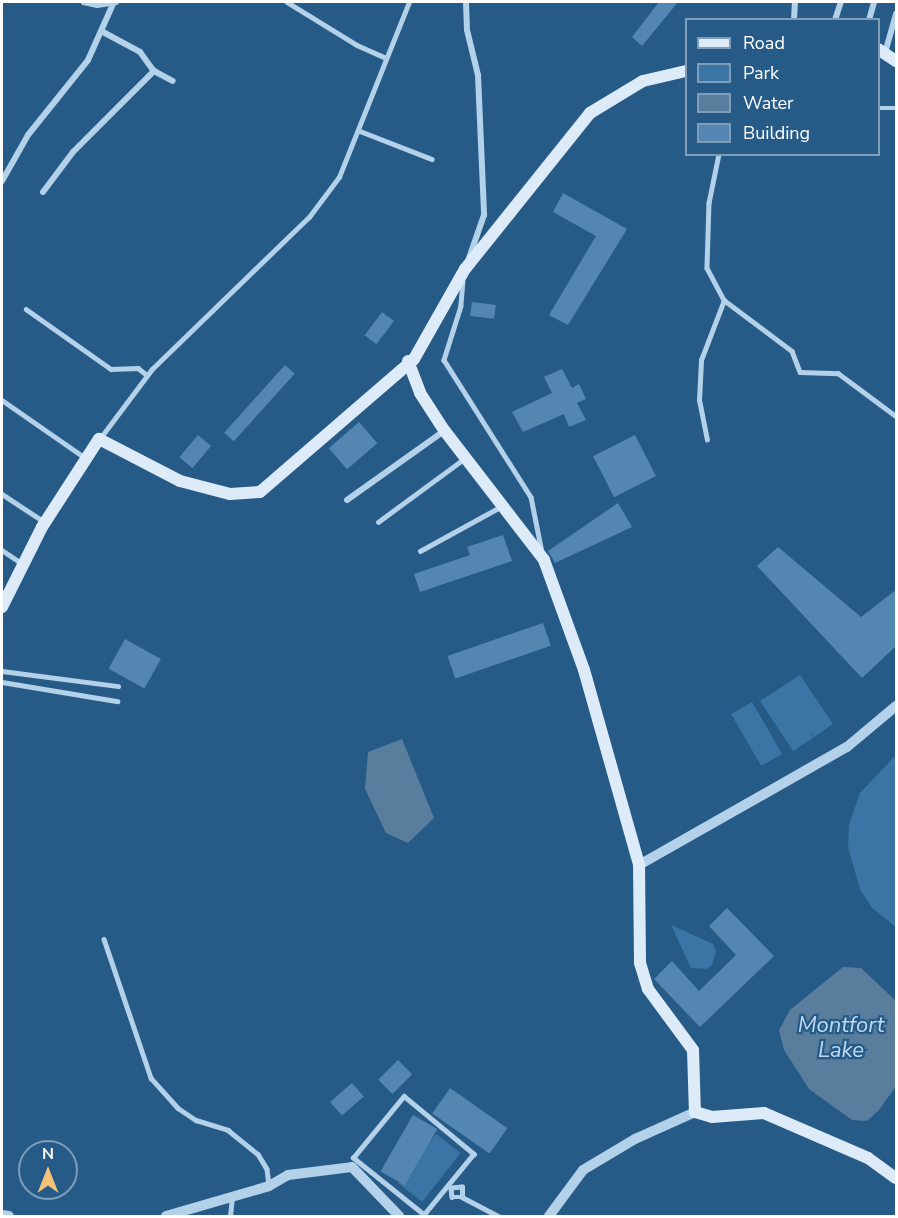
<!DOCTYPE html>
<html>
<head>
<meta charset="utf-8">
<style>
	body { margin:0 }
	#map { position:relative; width:898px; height:1218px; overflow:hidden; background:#265b88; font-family:"Nunito Sans",sans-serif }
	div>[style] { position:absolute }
	.green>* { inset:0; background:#3b75a5; transform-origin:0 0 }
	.water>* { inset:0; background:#597d9c }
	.building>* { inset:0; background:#5387b2; transform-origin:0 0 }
	.service>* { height:4.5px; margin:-2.25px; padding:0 2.25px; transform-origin:2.25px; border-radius:2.25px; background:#b3d1e9 }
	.minor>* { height:6px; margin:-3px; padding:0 3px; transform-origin:3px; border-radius:3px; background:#b3d1e9 }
	.tertiary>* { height:10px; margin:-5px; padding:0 5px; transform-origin:5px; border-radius:5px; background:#b3d1e9 }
	.secondary>* { height:12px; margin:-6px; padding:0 6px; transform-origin:6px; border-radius:6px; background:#ddebf8 }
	span { translate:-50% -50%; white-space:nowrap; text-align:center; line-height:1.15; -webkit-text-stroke:4.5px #265b88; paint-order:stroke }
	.water-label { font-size:22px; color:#bfdaf0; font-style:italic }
	.frame { position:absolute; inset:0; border:3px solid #fff; pointer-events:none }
	.legend { position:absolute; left:685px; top:18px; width:195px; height:138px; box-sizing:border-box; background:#265b88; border:2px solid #7d9db8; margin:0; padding:8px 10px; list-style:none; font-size:18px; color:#fff }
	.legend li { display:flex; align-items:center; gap:12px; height:30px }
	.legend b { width:30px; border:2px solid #7d9db8 }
	.north { position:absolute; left:18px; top:1140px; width:60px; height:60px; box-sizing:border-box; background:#265b88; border:2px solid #7d9db8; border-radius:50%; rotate:0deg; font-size:16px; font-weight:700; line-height:24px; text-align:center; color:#fff }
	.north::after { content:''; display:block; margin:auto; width:21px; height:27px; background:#f2c378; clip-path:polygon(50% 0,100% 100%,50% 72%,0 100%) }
</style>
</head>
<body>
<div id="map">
	<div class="green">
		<i style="clip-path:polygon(800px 675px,833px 724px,814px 737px,811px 733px,813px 738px,793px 751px,760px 701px)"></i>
		<i style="left:752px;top:702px;width:60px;height:24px;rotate:60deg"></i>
		<i style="clip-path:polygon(896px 755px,896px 927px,872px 908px,860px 889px,848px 847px,849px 825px,860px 793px)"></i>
		<i style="clip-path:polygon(671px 925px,713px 944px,716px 951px,712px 965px,706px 969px,691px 968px)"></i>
		<i style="left:436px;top:1134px;width:31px;height:62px;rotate:38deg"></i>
	</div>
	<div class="water">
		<i style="clip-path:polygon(402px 739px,434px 818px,408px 843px,386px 833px,365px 789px,368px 752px)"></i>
		<i style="clip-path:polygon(843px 967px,861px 968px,896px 1001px,896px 1086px,879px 1110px,867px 1121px,852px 1120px,809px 1089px,784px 1050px,779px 1030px,790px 1010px)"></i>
	</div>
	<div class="building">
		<i style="clip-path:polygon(659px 2px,678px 2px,642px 46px,632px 37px)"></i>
		<i style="clip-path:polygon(563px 193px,627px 229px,568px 325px,549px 315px,596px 236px,553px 212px)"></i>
		<i style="left:472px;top:302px;width:24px;height:14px;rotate:7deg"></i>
		<i style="left:382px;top:312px;width:15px;height:29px;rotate:37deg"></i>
		<i style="left:285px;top:365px;width:13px;height:91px;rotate:42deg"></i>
		<i style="clip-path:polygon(562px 369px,572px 388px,579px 384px,586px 399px,577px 403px,586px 420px,569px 427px,564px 414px,523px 432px,512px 412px,552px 393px,544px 377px)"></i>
		<i style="left:359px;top:422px;width:28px;height:40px;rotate:49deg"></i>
		<i style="left:198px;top:435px;width:17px;height:29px;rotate:40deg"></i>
		<i style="left:635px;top:435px;width:46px;height:47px;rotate:63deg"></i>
		<i style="clip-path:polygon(618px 503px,632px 527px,555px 563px,548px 551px)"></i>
		<i style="clip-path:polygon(503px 535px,512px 561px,420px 592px,414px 574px,470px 555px,467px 547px)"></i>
		<i style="clip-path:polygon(778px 547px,861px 617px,897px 589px,897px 645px,862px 678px,757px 566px)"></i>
		<i style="left:543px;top:623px;width:24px;height:101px;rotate:71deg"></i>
		<i style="left:125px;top:639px;width:41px;height:34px;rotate:29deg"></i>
		<i style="clip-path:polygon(727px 908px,774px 956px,700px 1027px,654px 979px,672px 961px,699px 991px,736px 955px,709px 926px)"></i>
		<i style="left:398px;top:1060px;width:20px;height:28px;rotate:45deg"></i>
		<i style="left:352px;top:1083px;width:18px;height:29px;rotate:49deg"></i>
		<i style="left:450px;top:1088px;width:70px;height:31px;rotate:35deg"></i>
		<i style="left:413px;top:1115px;width:28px;height:65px;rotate:30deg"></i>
	</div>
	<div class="service">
		<i style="left:83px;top:2px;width:14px;rotate:12deg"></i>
		<i style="left:97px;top:5px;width:19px;rotate:-9deg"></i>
		<i style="left:287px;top:2px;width:82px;rotate:31.6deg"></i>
		<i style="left:357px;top:45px;width:30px;rotate:24deg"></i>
		<i style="left:878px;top:108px;width:18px"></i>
		<i style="left:360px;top:131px;width:77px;rotate:21.3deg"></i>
		<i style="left:719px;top:154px;width:50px;rotate:101.5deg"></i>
		<i style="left:709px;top:203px;width:65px;rotate:91.8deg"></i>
		<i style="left:707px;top:268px;width:36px;rotate:62deg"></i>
		<i style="left:724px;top:300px;width:85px;rotate:36.9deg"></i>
		<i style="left:792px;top:351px;width:22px;rotate:69deg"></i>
		<i style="left:800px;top:372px;width:38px;rotate:2deg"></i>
		<i style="left:838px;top:373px;width:72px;rotate:36.6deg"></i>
		<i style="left:463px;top:281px;width:25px;rotate:95deg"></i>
		<i style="left:461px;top:306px;width:57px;rotate:107.5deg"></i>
		<i style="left:444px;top:360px;width:162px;rotate:57.6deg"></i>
		<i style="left:531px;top:497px;width:56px;rotate:78.7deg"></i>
		<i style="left:26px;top:309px;width:104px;rotate:35.2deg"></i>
		<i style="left:111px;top:369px;width:27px;rotate:-2deg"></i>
		<i style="left:138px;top:368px;width:11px;rotate:38deg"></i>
		<i style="left:2px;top:400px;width:103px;rotate:34.8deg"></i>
		<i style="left:101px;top:437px;width:85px;rotate:-53.1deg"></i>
		<i style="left:152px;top:369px;width:219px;rotate:-44.1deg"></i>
		<i style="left:309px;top:217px;width:50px;rotate:-53.1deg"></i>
		<i style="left:339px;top:177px;width:188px;rotate:-68.2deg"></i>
		<i style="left:707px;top:440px;width:41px;rotate:-101.3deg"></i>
		<i style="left:699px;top:400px;width:40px;rotate:-87.1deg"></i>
		<i style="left:701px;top:360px;width:64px;rotate:-69deg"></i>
		<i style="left:2px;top:494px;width:49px;rotate:33.4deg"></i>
		<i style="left:378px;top:522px;width:108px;rotate:-36.3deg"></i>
		<i style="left:2px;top:550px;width:23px;rotate:34deg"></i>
		<i style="left:420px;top:551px;width:94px;rotate:-28.8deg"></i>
		<i style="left:2px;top:671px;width:117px;rotate:7.4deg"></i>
		<i style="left:2px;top:682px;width:117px;rotate:9.4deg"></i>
		<i style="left:104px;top:939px;width:147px;rotate:71.3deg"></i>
		<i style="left:151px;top:1078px;width:40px;rotate:48deg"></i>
		<i style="left:178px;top:1108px;width:22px;rotate:34deg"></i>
		<i style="left:196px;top:1120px;width:34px;rotate:17deg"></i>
		<i style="left:228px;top:1130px;width:38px;rotate:39deg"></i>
		<i style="left:258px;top:1154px;width:17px;rotate:59deg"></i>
		<i style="left:267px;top:1169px;width:17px;rotate:83deg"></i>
		<i style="left:404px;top:1096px;width:91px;rotate:39.6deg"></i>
		<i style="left:474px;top:1154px;width:79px;rotate:129.3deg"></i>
		<i style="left:424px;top:1215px;width:91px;rotate:-141.2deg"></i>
		<i style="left:353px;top:1158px;width:80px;rotate:-50.6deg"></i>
		<i style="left:462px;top:1197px;width:10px;rotate:-90deg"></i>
		<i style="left:462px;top:1187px;width:11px;rotate:175deg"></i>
		<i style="left:451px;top:1188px;width:9px;rotate:84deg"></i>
		<i style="left:452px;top:1197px;width:10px"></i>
		<i style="left:462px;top:1197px;width:41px;rotate:27.8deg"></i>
		<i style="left:230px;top:1216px;width:19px;rotate:-84deg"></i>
	</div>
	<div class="minor">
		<i style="left:466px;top:2px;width:28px;rotate:88deg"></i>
		<i style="left:467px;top:30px;width:46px;rotate:76.3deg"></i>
		<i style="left:478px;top:75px;width:140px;rotate:87.5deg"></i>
		<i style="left:484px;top:215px;width:46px;rotate:109.2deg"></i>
		<i style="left:794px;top:20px;width:18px;rotate:-87deg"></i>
		<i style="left:835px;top:20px;width:19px;rotate:-72deg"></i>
		<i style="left:869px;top:20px;width:19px;rotate:-74deg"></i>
		<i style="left:103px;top:32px;width:42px;rotate:28.4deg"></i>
		<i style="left:140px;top:52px;width:24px;rotate:54deg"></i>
		<i style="left:154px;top:71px;width:21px;rotate:28deg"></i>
		<i style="left:885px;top:53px;width:41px;rotate:-74.2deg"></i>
		<i style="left:2px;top:181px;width:53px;rotate:-60.5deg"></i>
		<i style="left:28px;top:135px;width:96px;rotate:-51.3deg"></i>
		<i style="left:88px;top:60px;width:61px;rotate:-65.9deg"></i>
		<i style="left:43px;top:192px;width:50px;rotate:-53.1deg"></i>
		<i style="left:73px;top:152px;width:115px;rotate:-45deg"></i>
		<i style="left:347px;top:500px;width:119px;rotate:-35.4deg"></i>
	</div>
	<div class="tertiary">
		<i style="left:639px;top:865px;width:239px;rotate:-29.6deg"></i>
		<i style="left:847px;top:747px;width:64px;rotate:-39.9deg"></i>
		<i style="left:2px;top:1215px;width:7px;rotate:8deg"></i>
		<i style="left:166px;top:1216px;width:107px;rotate:-16.2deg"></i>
		<i style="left:269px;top:1186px;width:22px;rotate:-30deg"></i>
		<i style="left:288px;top:1175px;width:64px;rotate:-7.1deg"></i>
		<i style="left:352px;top:1167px;width:68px;rotate:46.2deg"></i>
		<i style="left:549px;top:1216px;width:57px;rotate:-53.5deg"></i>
		<i style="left:583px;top:1170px;width:61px;rotate:-30.8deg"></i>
		<i style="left:635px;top:1139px;width:66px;rotate:-24.2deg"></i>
	</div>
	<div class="secondary">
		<i style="left:878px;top:49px;width:22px;rotate:34deg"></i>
		<i style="left:408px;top:361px;width:34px;rotate:69deg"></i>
		<i style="left:420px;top:393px;width:44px;rotate:57deg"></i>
		<i style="left:444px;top:430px;width:164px;rotate:52.4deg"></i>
		<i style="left:544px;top:560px;width:117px;rotate:70deg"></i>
		<i style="left:584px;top:670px;width:203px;rotate:74.2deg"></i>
		<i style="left:639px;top:865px;width:98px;rotate:89.4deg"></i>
		<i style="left:640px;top:963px;width:27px;rotate:73deg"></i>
		<i style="left:648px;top:989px;width:76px;rotate:53.6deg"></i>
		<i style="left:693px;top:1050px;width:62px;rotate:88.2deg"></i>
		<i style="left:695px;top:1112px;width:18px;rotate:16deg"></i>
		<i style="left:712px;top:1117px;width:52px;rotate:-4.4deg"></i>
		<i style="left:764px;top:1113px;width:113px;rotate:23.4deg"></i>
		<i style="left:868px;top:1158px;width:34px;rotate:36deg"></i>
		<i style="left:2px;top:607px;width:89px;rotate:-63.4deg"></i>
		<i style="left:42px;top:527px;width:105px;rotate:-57.1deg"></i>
		<i style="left:99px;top:439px;width:91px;rotate:27.4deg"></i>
		<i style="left:180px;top:481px;width:52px;rotate:14.6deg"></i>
		<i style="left:230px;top:494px;width:30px;rotate:-4deg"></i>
		<i style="left:260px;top:492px;width:203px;rotate:-40.8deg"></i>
		<i style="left:414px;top:359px;width:103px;rotate:-60.5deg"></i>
		<i style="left:465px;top:269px;width:200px;rotate:-51.3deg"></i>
		<i style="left:590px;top:113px;width:62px;rotate:-31.1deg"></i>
		<i style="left:643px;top:81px;width:44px;rotate:-13.1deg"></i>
	</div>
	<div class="water-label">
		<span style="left:841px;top:1038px">Montfort<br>Lake</span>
	</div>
	<div class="frame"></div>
	<ul class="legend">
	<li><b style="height:8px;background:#ddebf8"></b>Road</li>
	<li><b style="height:16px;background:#3b75a5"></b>Park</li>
	<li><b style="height:16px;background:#597d9c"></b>Water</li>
	<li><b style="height:16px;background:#5387b2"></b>Building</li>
	</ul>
	<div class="north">N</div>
</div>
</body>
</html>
